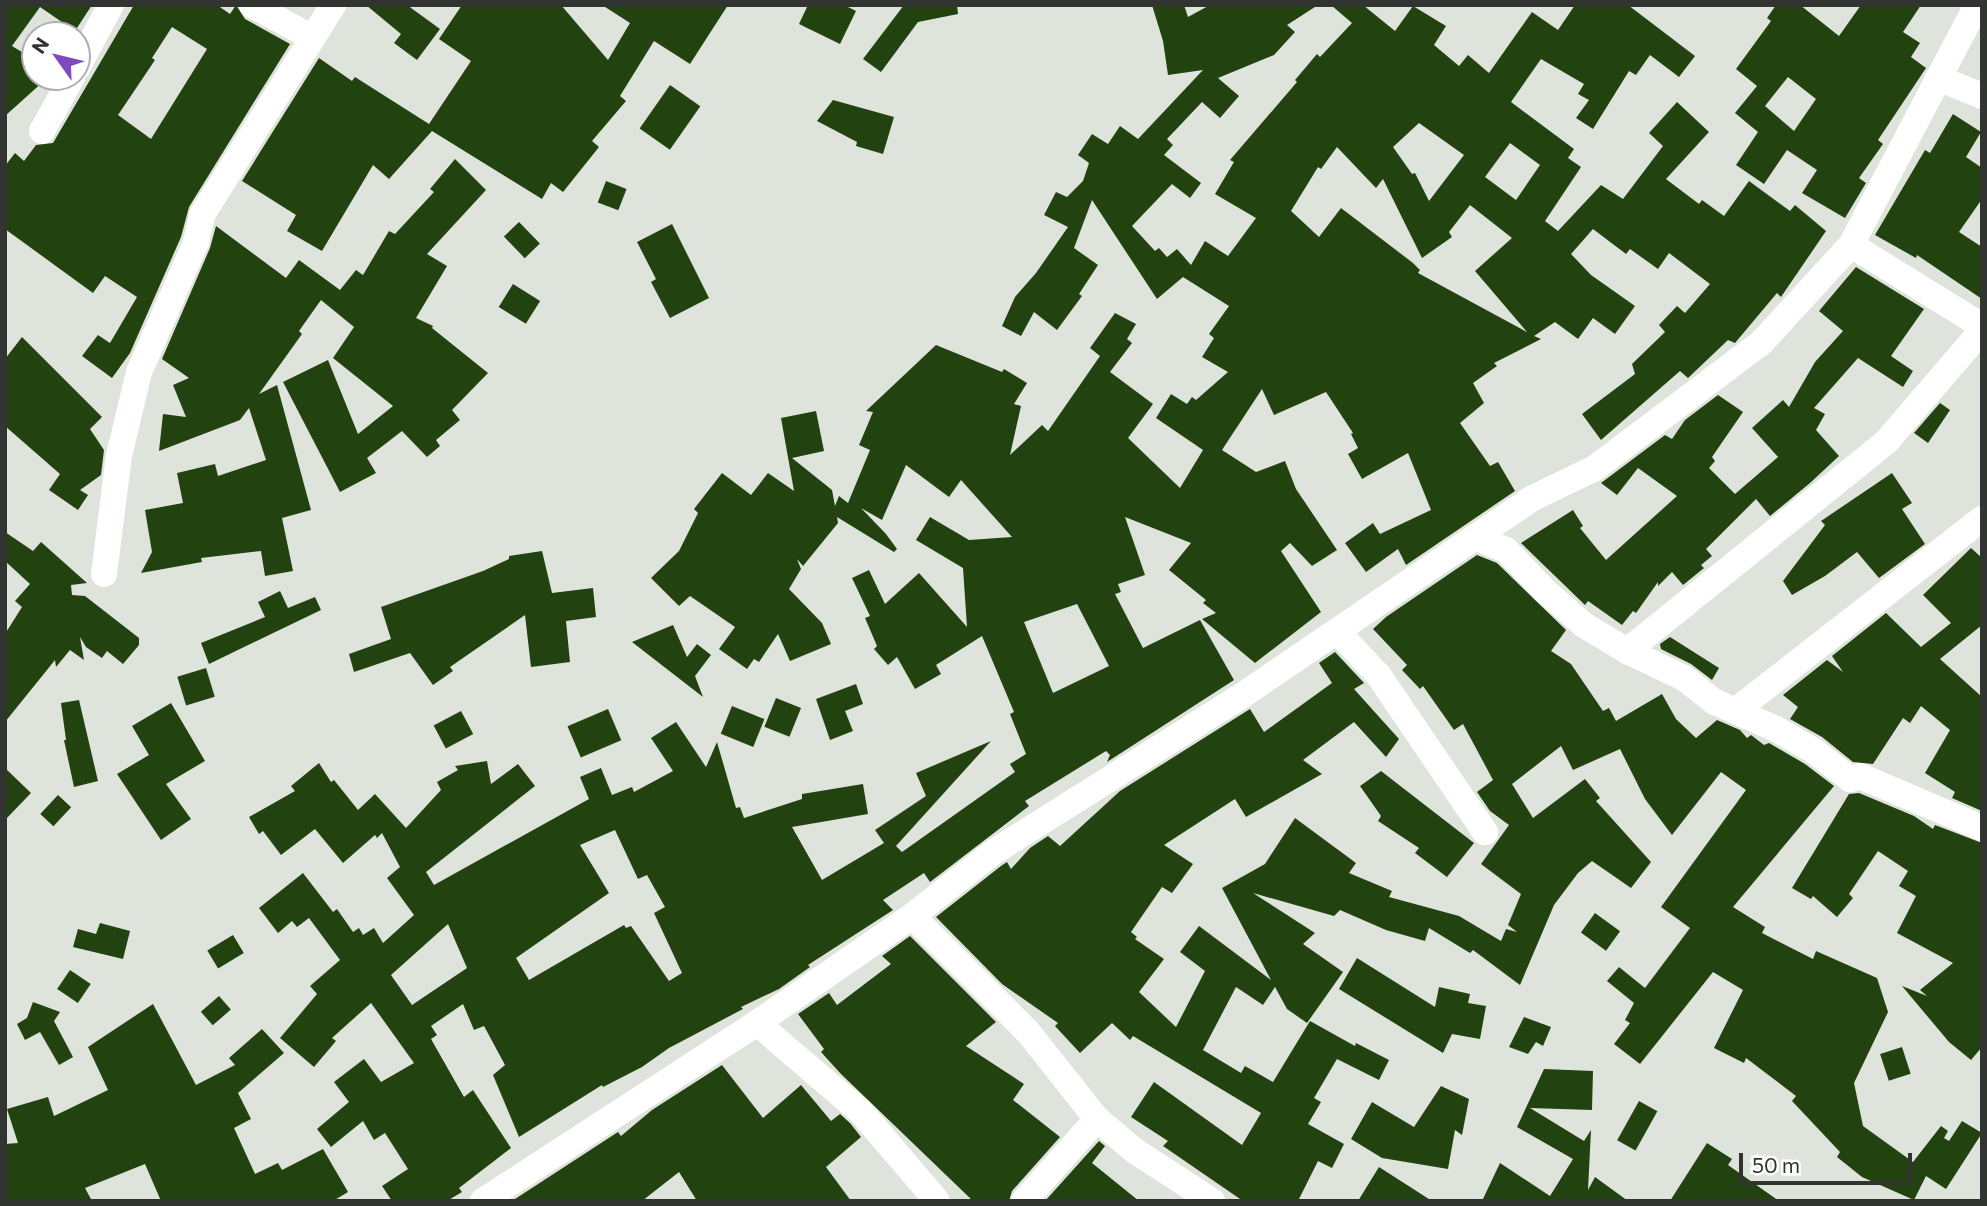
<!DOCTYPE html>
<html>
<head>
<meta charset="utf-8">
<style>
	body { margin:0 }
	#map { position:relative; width:1987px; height:1206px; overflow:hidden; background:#dee4db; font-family:Commissioner,sans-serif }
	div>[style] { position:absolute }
	.building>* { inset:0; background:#224210; transform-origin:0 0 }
	.street>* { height:26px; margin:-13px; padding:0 13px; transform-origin:13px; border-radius:13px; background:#fff }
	span { translate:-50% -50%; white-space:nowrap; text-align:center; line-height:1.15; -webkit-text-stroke:7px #fff; paint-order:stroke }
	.frame { position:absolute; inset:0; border:7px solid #323431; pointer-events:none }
	.north { position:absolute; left:21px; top:21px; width:70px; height:70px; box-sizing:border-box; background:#fff; border:2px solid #adaead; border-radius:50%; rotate:304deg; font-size:19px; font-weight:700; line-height:28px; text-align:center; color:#323431 }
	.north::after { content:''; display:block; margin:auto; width:24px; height:32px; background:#8248bf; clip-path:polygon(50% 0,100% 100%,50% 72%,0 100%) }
	.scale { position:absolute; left:1739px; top:1153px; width:173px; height:32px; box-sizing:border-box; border:4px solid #323431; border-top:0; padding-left:9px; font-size:21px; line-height:24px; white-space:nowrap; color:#323431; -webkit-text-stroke:5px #fff; paint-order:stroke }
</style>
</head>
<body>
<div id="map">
	<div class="building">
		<i style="clip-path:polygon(5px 5px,92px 5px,75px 31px,40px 7px,12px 46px,35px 60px,35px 77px,45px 80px,5px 116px)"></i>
		<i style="clip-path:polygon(evenodd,134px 5px,217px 5px,230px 14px,236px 5px,245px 19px,290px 44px,189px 207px,181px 237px,130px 353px,112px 378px,82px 356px,98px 335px,110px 343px,137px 297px,105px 276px,93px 293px,5px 229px,5px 166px,15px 153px,24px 161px,36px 145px,53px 143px,134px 5px,172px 27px,207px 49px,151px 139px,118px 115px,155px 60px,152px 58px,172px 27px)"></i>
		<i style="clip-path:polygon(366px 5px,407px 5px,440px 29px,417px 60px,394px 43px,401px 34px)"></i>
		<i style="clip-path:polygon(462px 5px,561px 5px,608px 60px,630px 23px,602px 5px,728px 5px,690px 64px,654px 41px,620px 96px,626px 101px,592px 141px,599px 147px,563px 192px,551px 183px,542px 199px,432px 131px,389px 179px,373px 165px,322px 251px,287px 231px,296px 215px,242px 181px,319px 58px,352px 81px,355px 77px,429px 124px,471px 61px,439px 39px)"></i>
		<i style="clip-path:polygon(808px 5px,844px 5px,856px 11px,840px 44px,799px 24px)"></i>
		<i style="clip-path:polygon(904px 5px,957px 5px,958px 14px,918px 22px,881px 72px,863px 59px)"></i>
		<i style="clip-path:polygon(evenodd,1152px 5px,1184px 5px,1188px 17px,1210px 5px,1318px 5px,1287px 25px,1295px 32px,1274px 55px,1218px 78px,1239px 96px,1220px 118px,1202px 102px,1167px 139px,1173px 145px,1164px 155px,1201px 183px,1190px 198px,1172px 184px,1132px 226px,1155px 251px,1159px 248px,1167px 257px,1177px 249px,1191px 265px,1205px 241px,1228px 256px,1256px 218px,1215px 194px,1234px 162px,1230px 160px,1297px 82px,1295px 80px,1317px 54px,1320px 57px,1352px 23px,1331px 5px,1363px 5px,1395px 31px,1413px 6px,1446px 26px,1434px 45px,1459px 66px,1468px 55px,1489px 73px,1532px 12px,1558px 30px,1575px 5px,1628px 5px,1695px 56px,1679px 77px,1650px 55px,1636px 75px,1629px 71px,1593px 129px,1576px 118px,1589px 100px,1578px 94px,1584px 84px,1541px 59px,1511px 102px,1574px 149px,1568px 158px,1581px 167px,1545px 221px,1558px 231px,1601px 185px,1623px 199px,1663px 146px,1649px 133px,1677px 102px,1709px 132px,1666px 179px,1699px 204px,1702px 200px,1724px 216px,1749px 181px,1790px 211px,1795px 205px,1826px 231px,1781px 297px,1777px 293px,1735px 343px,1728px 340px,1688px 378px,1680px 371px,1601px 440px,1582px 414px,1635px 374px,1632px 364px,1665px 332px,1659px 325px,1677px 306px,1685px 313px,1710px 284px,1669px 253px,1658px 269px,1630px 249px,1626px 254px,1593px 229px,1571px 254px,1591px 275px,1635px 306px,1615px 334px,1593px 318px,1578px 339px,1555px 322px,1534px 336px,1541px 339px,1494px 363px,1497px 366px,1473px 383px,1484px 403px,1460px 423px,1490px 466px,1498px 462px,1515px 491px,1406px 565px,1398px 549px,1366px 572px,1345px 543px,1373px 523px,1380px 534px,1431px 510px,1408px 453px,1362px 479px,1348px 454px,1358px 448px,1351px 434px,1353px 433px,1326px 392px,1274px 415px,1262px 389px,1222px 450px,1256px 472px,1285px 461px,1296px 489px,1337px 550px,1312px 566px,1290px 543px,1281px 551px,1321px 612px,1255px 663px,1202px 619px,1216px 613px,1203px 603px,1206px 600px,1169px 570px,1191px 543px,1125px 517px,1145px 575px,1118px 584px,1121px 592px,1115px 594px,1143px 648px,1200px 620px,1234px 680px,1107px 762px,1110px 755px,1106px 751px,1025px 801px,1029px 806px,930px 882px,924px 873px,883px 900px,893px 910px,808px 965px,810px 967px,779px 989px,741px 1007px,743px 1009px,669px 1048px,642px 1067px,603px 1087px,602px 1085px,519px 1137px,493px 1075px,505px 1065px,484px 1026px,474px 1030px,463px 1004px,431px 1026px,437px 1035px,431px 1039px,464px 1097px,473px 1090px,511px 1148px,459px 1188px,462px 1192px,447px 1201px,392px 1201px,382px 1186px,408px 1169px,385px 1133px,374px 1140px,363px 1121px,331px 1147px,317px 1129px,349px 1102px,334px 1082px,364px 1059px,381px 1082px,414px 1063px,371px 1003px,332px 1038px,336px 1041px,314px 1067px,280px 1038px,317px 994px,310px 986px,340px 960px,309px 918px,297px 927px,292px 921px,278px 933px,259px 908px,303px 873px,333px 912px,337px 909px,353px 932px,359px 928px,363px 935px,374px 928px,383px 943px,414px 915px,387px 878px,400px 867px,382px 833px,377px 838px,375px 835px,343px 863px,315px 829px,281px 855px,263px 831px,259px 834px,249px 817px,295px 791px,291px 786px,319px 763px,331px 782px,334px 780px,358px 810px,375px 794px,406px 828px,441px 790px,437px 782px,458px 770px,455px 766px,487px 761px,491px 784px,518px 764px,535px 786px,426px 872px,434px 885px,589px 799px,580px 777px,601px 768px,612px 795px,632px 787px,634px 792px,673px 771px,651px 738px,676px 722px,706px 767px,717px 742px,736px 808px,740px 807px,744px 818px,802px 799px,802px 794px,863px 784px,868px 814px,792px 827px,822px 880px,884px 843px,875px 830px,926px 796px,916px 773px,991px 741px,896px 846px,902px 852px,1015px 772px,1010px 764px,1026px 754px,1010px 714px,1014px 712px,982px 636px,936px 665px,941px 674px,915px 689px,897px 657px,888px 665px,874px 649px,877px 646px,865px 618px,870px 616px,852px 578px,869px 570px,885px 604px,919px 573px,967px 627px,963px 568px,916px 540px,930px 517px,969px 540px,1012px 537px,961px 480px,949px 497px,906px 465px,882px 520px,861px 508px,886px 534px,897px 549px,894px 552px,837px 517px,838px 523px,803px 566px,797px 559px,801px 569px,789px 589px,822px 623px,831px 644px,790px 661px,778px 634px,759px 662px,754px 659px,747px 669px,719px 649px,735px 627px,690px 596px,679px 606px,651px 578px,679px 551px,698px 513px,694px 509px,722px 473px,751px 495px,768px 473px,794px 491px,781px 418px,816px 411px,824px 451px,792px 458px,832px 490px,835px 506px,839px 496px,848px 503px,870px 450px,859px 445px,873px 412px,866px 411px,936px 345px,1002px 372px,1004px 369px,1027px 383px,1014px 404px,1021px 406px,1010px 455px,1042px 425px,1048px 431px,1100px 356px,1090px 348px,1115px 313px,1136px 324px,1127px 339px,1132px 343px,1110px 372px,1153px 404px,1128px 438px,1180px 488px,1203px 450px,1156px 418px,1171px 394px,1187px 404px,1192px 397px,1196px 400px,1228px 372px,1202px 357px,1214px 338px,1209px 334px,1229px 306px,1183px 277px,1157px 299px,1092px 200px,1074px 248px,1098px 265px,1079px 294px,1082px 296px,1057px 330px,1034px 312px,1021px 336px,1002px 326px,1015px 297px,1036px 273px,1068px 227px,1044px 215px,1056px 192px,1067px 197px,1083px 181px,1089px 163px,1078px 155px,1092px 134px,1108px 144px,1120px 126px,1138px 139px,1203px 70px,1168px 75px,1163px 41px,1152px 5px,1419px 123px,1464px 155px,1429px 201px,1415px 173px,1412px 174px,1393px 147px,1419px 123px,1152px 5px,1510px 143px,1540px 165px,1516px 200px,1485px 177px,1510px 143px,1152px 5px,1337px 147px,1376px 188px,1383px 179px,1422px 258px,1452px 237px,1449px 232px,1470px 205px,1512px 238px,1475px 271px,1527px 332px,1418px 273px,1420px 270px,1413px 263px,1341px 208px,1319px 237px,1291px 211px,1318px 167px,1321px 169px,1337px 147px,1152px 5px,1077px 604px,1109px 666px,1053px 693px,1024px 622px,1077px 604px,1152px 5px,615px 830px,638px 879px,647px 875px,665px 907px,654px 913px,682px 973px,669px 981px,631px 926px,626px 928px,624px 925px,529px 980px,516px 958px,609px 893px,580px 845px,615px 830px,1152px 5px,448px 924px,467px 968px,412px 1005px,391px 975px,448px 924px)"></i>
		<i style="clip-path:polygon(evenodd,1776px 5px,1800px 5px,1839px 36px,1861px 5px,1921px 5px,1903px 32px,1920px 43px,1911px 57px,1926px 68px,1878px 140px,1883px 144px,1859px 178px,1866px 183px,1845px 218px,1802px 193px,1817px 170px,1787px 150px,1764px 184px,1736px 165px,1758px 132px,1735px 113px,1757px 86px,1736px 69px,1771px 21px,1767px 18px,1776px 5px,1788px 77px,1816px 99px,1794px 131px,1765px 106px,1788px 77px)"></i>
		<i style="left:670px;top:85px;width:37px;height:53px;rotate:35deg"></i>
		<i style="clip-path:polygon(833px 100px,894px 117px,883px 154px,856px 146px,857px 142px,817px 121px)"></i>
		<i style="clip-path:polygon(1953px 114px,1981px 132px,1966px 157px,1982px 168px,1982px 199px,1959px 232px,1982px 247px,1982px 299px,1917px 255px,1916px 258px,1875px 235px,1925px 150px,1930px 153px)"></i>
		<i style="clip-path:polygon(455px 159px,486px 190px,427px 254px,447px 266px,416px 318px,433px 326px,432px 328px,488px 373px,452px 410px,460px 420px,436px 440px,440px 446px,427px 457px,402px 431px,367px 458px,376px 473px,340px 492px,283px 382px,328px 360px,358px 434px,393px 406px,333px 358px,354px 327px,321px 300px,299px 331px,302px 334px,259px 394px,277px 385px,311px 510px,282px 518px,293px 571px,265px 576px,261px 551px,201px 558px,202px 562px,141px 573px,152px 552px,145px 510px,183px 503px,177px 473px,215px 464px,218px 476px,266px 460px,249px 408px,240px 420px,159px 451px,163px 414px,186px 417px,173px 385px,189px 378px,162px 359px,210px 248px,216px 226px,286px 278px,299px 260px,340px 290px,356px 270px,363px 275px,389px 231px,395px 234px,434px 192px,430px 189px)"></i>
		<i style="left:606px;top:181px;width:22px;height:23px;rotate:21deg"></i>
		<i style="left:519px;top:222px;width:30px;height:21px;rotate:46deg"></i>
		<i style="clip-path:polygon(672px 224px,709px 298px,670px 318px,651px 282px,656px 279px,637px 242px)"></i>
		<i style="clip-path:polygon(1856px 267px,1924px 309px,1891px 356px,1913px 371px,1903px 387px,1858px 358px,1814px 408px,1825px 414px,1816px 430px,1839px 456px,1810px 483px,1770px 516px,1756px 499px,1706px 549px,1712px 556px,1701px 565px,1704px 568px,1683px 585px,1672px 572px,1658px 586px,1658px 582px,1636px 613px,1633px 611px,1622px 625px,1588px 601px,1585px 605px,1521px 543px,1573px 510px,1583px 526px,1580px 528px,1606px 560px,1677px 496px,1638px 468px,1617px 495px,1601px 483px,1665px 435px,1672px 439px,1685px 420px,1718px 395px,1743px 412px,1712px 457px,1715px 461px,1709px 468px,1735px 494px,1778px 457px,1752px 428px,1783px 400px,1789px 407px,1815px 362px,1843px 331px,1819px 311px)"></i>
		<i style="left:513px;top:284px;width:32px;height:27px;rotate:32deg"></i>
		<i style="clip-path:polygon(22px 337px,102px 417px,90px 429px,104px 450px,101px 475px,80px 490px,88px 495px,78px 510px,49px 490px,60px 474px,5px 426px,5px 359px)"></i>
		<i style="clip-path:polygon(1940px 403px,1950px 410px,1928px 443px,1914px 433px)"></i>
		<i style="clip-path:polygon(1892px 473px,1912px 503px,1902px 509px,1925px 544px,1879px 578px,1857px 552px,1825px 576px,1792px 595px,1783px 581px,1825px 525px,1821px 521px)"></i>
		<i style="clip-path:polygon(5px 532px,33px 551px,41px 542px,87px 583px,71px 585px,72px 595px,85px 596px,139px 638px,139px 645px,123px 664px,107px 651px,102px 658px,86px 647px,80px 637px,84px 660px,70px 650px,56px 667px,55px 660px,5px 722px,5px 634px,22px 607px,15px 601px,30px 584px,5px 561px)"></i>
		<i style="clip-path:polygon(1971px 548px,1982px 558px,1982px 625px,1940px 659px,1982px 697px,1982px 811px,1952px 798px,1955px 792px,1925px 773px,1950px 730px,1921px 706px,1910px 723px,1903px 718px,1873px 764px,1853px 762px,1822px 737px,1790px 719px,1798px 707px,1783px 695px,1827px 660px,1843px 672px,1832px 656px,1886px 613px,1921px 647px,1951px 623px,1923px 595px)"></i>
		<i style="clip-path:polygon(542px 551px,552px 593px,593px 588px,596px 617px,566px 621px,570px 662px,531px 667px,525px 615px,450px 667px,453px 671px,433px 685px,410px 653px,354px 672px,349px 654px,391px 639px,381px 607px,483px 571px,509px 559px,509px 556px)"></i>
		<i style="clip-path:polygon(1477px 555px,1497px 563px,1566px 630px,1551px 651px,1571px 664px,1603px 711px,1609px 708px,1616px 721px,1662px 694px,1676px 719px,1696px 738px,1717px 720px,1740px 730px,1747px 738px,1751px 735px,1764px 745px,1769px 743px,1805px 764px,1834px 786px,1733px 907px,1765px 927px,1762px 933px,1813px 959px,1816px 951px,1877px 978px,1888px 1012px,1854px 1083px,1863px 1126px,1913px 1162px,1941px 1126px,1948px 1131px,1944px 1138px,1949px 1141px,1962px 1121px,1982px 1133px,1946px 1189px,1926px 1176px,1914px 1200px,1862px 1177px,1837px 1157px,1840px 1152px,1792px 1101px,1796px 1096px,1746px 1058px,1744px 1063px,1714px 1048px,1743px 990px,1713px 972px,1640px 1064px,1614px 1044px,1630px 1023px,1625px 1020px,1634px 1003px,1607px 981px,1619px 967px,1645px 988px,1690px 928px,1661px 907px,1746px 790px,1721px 772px,1672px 835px,1645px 799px,1620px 749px,1573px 770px,1561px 746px,1512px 784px,1533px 818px,1585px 779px,1600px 798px,1596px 801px,1651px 862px,1631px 888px,1592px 861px,1578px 873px,1554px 905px,1520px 985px,1473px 950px,1470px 953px,1429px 928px,1425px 941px,1386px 930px,1340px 910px,1334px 916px,1253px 893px,1315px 933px,1303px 944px,1343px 972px,1307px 1023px,1287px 1009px,1275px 987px,1263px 1005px,1236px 987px,1203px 1050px,1241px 1073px,1245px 1066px,1273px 1082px,1310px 1021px,1355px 1046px,1356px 1043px,1389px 1060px,1379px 1080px,1337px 1059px,1314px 1098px,1321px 1102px,1308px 1124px,1344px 1144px,1332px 1168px,1318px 1161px,1298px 1201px,1243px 1201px,1163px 1146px,1168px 1141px,1131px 1117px,1154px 1082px,1242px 1145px,1261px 1113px,1133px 1036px,1130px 1040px,1112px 1023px,1080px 1053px,1055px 1026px,1058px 1023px,1002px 984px,936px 917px,1001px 866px,1007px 862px,1011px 869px,1030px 848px,1048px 836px,1060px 846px,1120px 791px,1250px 709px,1264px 732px,1332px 683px,1319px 663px,1335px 652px,1364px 683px,1354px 689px,1399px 739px,1386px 757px,1354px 722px,1303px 760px,1322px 774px,1246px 817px,1235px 799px,1164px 845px,1193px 864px,1172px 893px,1162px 887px,1131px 932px,1137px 937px,1135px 939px,1164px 959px,1139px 992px,1176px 1027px,1205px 971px,1180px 952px,1199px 926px,1271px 980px,1222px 888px,1265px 864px,1295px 818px,1356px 863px,1349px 873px,1392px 891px,1389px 897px,1459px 916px,1501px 941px,1506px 929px,1517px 932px,1508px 925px,1521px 894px,1481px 864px,1509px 825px,1490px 811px,1477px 792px,1493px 780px,1463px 724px,1454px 730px,1423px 686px,1420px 689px,1402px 670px,1407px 665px,1373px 629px,1386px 617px)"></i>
		<i style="clip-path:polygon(280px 591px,288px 608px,315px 597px,321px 610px,209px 664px,201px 643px,265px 617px,258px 602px)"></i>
		<i style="clip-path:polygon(673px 625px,687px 657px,697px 644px,711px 655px,695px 676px,703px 697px,632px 642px)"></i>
		<i style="clip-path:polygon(1670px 637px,1719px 668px,1712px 680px,1691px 664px,1661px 649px,1660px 644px)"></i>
		<i style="left:206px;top:668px;width:30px;height:30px;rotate:73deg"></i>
		<i style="clip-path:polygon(856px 684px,863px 704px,845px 711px,853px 731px,830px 740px,816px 699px)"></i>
		<i style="left:776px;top:698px;width:27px;height:31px;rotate:22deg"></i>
		<i style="clip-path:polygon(79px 700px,98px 781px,74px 787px,64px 740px,66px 740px,61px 703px)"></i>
		<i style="clip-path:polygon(171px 703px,205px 761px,166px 784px,191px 819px,161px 840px,117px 774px,149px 755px,132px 726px)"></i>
		<i style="left:732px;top:706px;width:35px;height:30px;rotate:22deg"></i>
		<i style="left:608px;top:709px;width:34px;height:44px;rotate:67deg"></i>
		<i style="left:461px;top:711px;width:26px;height:31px;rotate:62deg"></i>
		<i style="clip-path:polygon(5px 768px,31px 793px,5px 820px)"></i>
		<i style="clip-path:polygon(1381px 771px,1474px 843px,1447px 877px,1415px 853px,1419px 848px,1378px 821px,1381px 816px,1360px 786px)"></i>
		<i style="clip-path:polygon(1859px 793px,1914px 816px,1933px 829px,1935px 825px,1982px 843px,1982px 1047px,1971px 1060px,1949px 1042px,1902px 986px,1927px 996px,1920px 990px,1953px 963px,1897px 933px,1916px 896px,1899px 886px,1908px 871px,1878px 851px,1849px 894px,1853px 898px,1837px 917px,1813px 896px,1811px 899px,1792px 888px,1849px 794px)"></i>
		<i style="left:58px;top:795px;width:18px;height:26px;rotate:43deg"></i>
		<i style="left:1595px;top:913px;width:31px;height:24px;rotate:36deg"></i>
		<i style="clip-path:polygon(100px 923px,130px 931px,123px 959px,73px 947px,78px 929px,96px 934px)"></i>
		<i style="left:233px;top:935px;width:21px;height:30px;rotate:59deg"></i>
		<i style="clip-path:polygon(910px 936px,996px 1022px,966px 1046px,1024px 1084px,1013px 1100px,1060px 1137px,1012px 1191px,1009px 1201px,973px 1201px,841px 1074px,821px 1052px,824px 1049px,798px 1014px,829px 993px,837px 1005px,891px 964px,882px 956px)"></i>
		<i style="clip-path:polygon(1357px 958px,1435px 1007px,1439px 987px,1470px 994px,1468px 1003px,1486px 1006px,1480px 1039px,1452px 1034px,1443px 1053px,1339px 989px)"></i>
		<i style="left:70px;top:970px;width:25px;height:23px;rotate:34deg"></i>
		<i style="left:219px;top:996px;width:18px;height:24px;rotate:49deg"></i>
		<i style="clip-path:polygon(33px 1002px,60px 1012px,54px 1021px,73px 1057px,59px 1065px,40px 1032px,25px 1040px,17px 1024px,27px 1018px)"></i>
		<i style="clip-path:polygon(153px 1004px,196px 1085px,235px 1065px,229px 1058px,262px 1029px,284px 1053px,238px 1093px,251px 1119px,234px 1128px,255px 1174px,278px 1163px,282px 1170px,323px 1149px,348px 1192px,333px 1201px,161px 1201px,145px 1164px,85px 1188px,92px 1201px,5px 1201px,5px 1144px,18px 1143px,7px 1109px,48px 1097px,54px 1116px,108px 1090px,88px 1047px)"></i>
		<i style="clip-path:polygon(1524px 1017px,1551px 1027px,1543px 1046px,1536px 1042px,1528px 1054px,1509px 1047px)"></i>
		<i style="left:1902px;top:1047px;width:28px;height:23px;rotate:72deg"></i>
		<i style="clip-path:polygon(722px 1065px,763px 1118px,801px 1085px,831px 1121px,840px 1114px,850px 1123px,861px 1137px,826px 1167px,851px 1201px,697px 1201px,679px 1172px,642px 1201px,512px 1201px,618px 1132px,621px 1136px,652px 1110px)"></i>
		<i style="clip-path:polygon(1544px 1069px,1593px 1071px,1592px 1110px,1530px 1108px,1584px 1141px,1591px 1130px,1588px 1190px,1595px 1177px,1628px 1201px,1482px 1201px,1500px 1163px,1550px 1196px,1573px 1159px,1517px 1127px)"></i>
		<i style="clip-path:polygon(1441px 1086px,1469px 1099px,1462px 1135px,1455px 1130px,1448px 1169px,1382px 1158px,1351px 1139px,1372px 1102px,1414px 1127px)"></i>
		<i style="left:1639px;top:1101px;width:21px;height:45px;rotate:29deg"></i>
		<i style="clip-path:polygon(1099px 1141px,1105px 1146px,1092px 1163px,1139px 1201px,1046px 1200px)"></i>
		<i style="clip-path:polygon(1707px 1143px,1732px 1159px,1728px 1165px,1779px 1201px,1670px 1201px)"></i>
		<i style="clip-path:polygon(1379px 1167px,1432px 1201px,1358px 1201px)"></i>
	</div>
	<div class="street">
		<i style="left:252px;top:5px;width:69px;rotate:28.4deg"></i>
		<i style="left:77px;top:68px;width:72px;rotate:-61.6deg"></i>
		<i style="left:1938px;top:78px;width:48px;rotate:22.2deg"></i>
		<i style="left:42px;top:131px;width:62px;rotate:-60.9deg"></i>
		<i style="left:1851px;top:245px;width:154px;rotate:31.7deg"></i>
		<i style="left:1475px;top:537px;width:34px;rotate:23deg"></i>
		<i style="left:1506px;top:550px;width:57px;rotate:46.4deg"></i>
		<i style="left:1545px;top:591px;width:52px;rotate:41.1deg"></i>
		<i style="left:1584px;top:625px;width:50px;rotate:31.2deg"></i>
		<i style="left:1627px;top:651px;width:63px;rotate:25.3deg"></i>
		<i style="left:1684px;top:678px;width:37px;rotate:38deg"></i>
		<i style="left:1713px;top:701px;width:69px;rotate:24deg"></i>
		<i style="left:1776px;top:729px;width:44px;rotate:30.1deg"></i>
		<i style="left:1814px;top:751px;width:46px;rotate:37.9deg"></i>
		<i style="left:1850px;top:779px;width:10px;rotate:-17deg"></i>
		<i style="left:1860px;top:776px;width:133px;rotate:23.1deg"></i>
		<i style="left:104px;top:574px;width:119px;rotate:-82.8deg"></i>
		<i style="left:119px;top:456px;width:86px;rotate:-76.6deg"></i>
		<i style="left:139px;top:372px;width:142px;rotate:-66.3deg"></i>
		<i style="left:196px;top:242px;width:28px;rotate:-77deg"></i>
		<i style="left:202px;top:215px;width:248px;rotate:-58deg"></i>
		<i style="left:1337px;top:631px;width:62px;rotate:47deg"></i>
		<i style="left:1379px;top:676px;width:189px;rotate:55.8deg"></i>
		<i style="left:1627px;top:651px;width:334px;rotate:-38.9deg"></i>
		<i style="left:1887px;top:441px;width:146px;rotate:-49.4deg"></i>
		<i style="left:1735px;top:711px;width:313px;rotate:-37.9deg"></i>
		<i style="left:912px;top:916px;width:164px;rotate:45deg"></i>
		<i style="left:1028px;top:1032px;width:111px;rotate:51.6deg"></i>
		<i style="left:1097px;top:1119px;width:50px;rotate:40.1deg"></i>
		<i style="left:1135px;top:1151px;width:92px;rotate:33deg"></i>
		<i style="left:757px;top:1023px;width:137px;rotate:40.6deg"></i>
		<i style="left:861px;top:1112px;width:117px;rotate:49.5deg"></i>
		<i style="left:483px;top:1201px;width:327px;rotate:-33deg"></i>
		<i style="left:757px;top:1023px;width:188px;rotate:-34.6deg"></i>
		<i style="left:912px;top:916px;width:102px;rotate:-38.2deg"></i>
		<i style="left:992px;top:853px;width:289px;rotate:-32.2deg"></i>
		<i style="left:1237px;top:699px;width:358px;rotate:-34.2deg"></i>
		<i style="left:1533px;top:498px;width:69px;rotate:-25.8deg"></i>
		<i style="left:1595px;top:468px;width:209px;rotate:-37deg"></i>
		<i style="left:1762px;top:342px;width:132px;rotate:-47.5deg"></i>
		<i style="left:1851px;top:245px;width:271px;rotate:-62.3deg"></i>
		<i style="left:1024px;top:1201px;width:110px;rotate:-48.3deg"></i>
	</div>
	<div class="frame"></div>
	<div class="north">N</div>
	<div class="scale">50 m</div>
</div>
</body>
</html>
